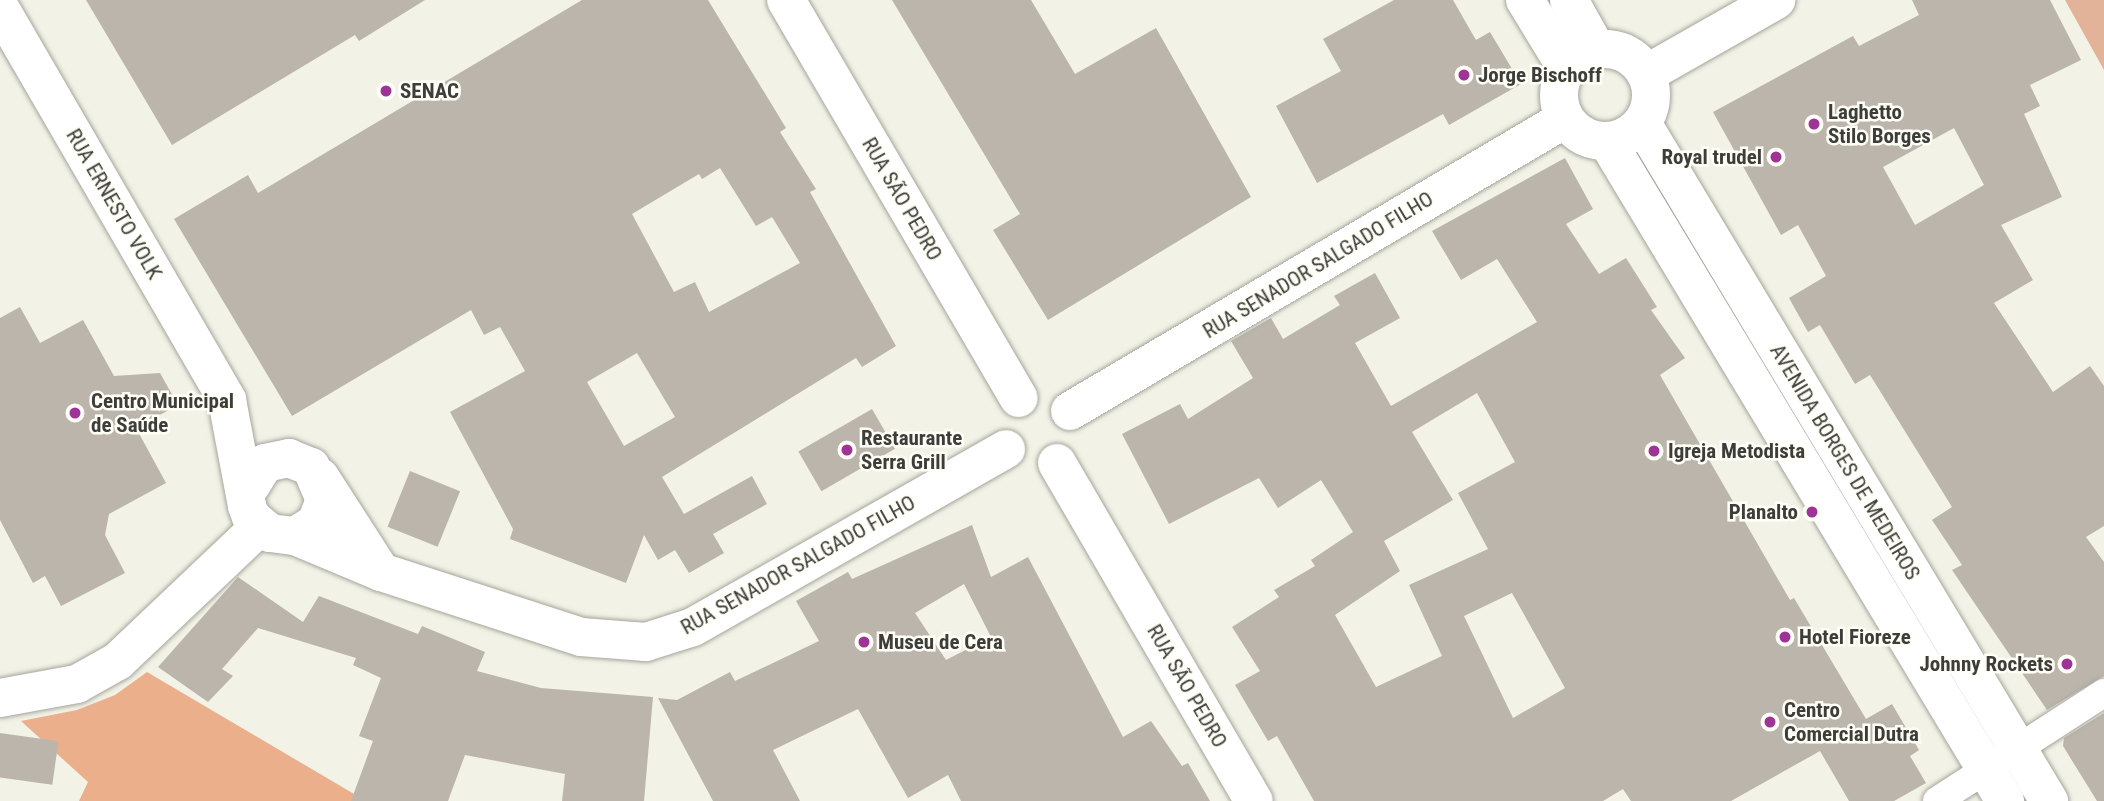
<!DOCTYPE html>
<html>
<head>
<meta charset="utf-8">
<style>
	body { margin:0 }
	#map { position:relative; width:2104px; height:801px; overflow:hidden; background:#f2f2e7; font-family:"Roboto Condensed",sans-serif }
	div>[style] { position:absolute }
	.green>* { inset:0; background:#e2b398 }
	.forest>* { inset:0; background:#ebaf8c }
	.building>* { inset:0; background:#bbb5ac; transform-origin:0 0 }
	.roads { filter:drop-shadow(0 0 2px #a6a59b) drop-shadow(0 0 2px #a6a59b) }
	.street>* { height:28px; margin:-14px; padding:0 14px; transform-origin:14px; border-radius:14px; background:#fff }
	.secondary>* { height:38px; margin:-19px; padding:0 19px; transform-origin:19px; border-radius:19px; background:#fff }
	.secondary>.ring { margin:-19px; padding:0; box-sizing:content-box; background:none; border:38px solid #fff; border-radius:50% }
	.dots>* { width:19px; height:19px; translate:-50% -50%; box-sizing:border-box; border:4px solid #fffff8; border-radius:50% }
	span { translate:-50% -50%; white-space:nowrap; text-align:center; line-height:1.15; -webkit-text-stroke:5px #fffff8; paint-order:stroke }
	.poi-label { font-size:21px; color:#3d3d39; font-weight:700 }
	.left { translate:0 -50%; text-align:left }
	.right { translate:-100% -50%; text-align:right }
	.street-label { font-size:21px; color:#3d3d39 }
</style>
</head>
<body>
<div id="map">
	<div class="green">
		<i style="clip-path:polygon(2065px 0,2104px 0,2104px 70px)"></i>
	</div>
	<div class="forest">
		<i style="clip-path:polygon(147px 672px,366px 801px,79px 801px,88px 782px,21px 721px,77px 710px,115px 695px)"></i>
	</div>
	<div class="building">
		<i style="clip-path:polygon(86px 0,425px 0,359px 41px,355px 35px,172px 145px)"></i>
		<i style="clip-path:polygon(evenodd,582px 0,708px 0,786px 128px,780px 132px,816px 189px,810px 192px,896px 346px,862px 367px,856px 358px,662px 477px,684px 514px,752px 476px,767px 504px,713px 534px,724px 553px,689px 573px,675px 550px,658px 560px,644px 535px,626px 583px,510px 539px,513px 529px,450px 412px,525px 371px,500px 327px,484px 335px,471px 310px,292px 416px,174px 219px,248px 175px,258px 193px,582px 0,720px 168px,756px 226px,772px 217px,800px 263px,709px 312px,695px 282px,674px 292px,632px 214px,699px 174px,702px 179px,720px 168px,582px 0,637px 353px,675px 417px,624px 446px,587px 382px,637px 353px)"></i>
		<i style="clip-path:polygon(892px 0,1031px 0,1075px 74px,1156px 28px,1251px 197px,1048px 320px,993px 230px,1020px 214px)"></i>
		<i style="clip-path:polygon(1394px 0,1453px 0,1476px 40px,1490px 32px,1521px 84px,1449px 125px,1443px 114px,1317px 183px,1276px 106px,1341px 71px,1323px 39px)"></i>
		<i style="clip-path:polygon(evenodd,1912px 0,2050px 0,2081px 60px,2030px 85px,2040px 106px,2024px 114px,2062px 197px,2001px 225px,2033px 280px,1994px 303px,2053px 392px,2090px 366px,2104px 386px,2104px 526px,2086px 537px,2104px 562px,2104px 676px,2047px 710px,1952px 570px,1962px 565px,1932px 520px,1952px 507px,1870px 375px,1855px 384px,1820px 325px,1808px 332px,1789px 298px,1826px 276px,1798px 225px,1781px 235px,1713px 112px,1853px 36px,1859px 46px,1919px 15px,1912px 0,1954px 128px,1984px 185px,1915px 225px,1883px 167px,1954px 128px)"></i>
		<i style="clip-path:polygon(evenodd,1565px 158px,1593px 209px,1566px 224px,1599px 274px,1626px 258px,1657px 307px,1651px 310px,1685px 358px,1660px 375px,1790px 600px,1794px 598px,1866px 719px,1892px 704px,1919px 750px,1910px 756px,1926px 783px,1894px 801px,1849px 801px,1820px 751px,1731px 801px,1631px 801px,1623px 789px,1603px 801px,1314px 801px,1277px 736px,1268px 741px,1235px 685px,1260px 671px,1232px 627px,1279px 597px,1274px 590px,1315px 566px,1311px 560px,1353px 532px,1321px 480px,1278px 508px,1259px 478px,1169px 524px,1122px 434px,1180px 404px,1188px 419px,1253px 378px,1231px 341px,1271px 318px,1283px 339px,1340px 305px,1334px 296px,1375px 273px,1400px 318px,1355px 343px,1391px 406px,1537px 322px,1497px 259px,1461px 280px,1432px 231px,1565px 158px,1477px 393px,1515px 462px,1458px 493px,1488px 549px,1409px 585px,1442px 656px,1376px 687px,1335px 615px,1400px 571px,1384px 541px,1453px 500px,1412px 432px,1477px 393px,1565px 158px,1512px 593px,1565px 688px,1513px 718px,1464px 616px,1512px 593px)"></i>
		<i style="clip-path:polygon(20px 307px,40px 343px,83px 320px,114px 376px,160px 373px,178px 405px,136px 428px,166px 483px,109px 514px,105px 535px,125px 573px,61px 606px,45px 576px,33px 583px,0 520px,0 318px)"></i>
		<i style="left:872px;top:409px;width:46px;height:85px;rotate:60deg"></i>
		<i style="left:410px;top:471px;width:54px;height:60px;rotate:22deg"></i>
		<i style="clip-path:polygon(evenodd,972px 525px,991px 577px,1028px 557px,1123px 737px,1151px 721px,1182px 766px,1188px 763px,1210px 801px,961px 801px,948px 775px,908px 798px,858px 709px,773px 750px,800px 801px,713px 801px,658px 698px,677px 700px,730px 672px,735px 681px,819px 641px,796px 601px,848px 572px,852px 579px,972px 525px,964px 584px,991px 637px,946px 660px,915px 613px,964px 584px)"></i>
		<i style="clip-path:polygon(238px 577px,303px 622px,319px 596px,418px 634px,422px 626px,485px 652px,477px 671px,541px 688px,653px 697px,644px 801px,562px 801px,565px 774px,465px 755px,448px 801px,351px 801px,373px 741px,359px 736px,381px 678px,353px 665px,356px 658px,258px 628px,222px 669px,233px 676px,208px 702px,158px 667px)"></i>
		<i style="clip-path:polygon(2104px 713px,2104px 801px,2097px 801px,2063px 746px,2064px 738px)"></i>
		<i style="left:0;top:733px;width:59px;height:44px;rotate:8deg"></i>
	</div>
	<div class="roads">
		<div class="street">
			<i style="left:1937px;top:801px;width:199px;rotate:-32.9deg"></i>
		</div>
		<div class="secondary">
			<i style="left:786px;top:0;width:461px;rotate:59.7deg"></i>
			<i style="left:1525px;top:0;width:81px;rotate:58.7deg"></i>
			<i style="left:1569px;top:0;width:57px;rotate:60.8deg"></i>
			<i style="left:0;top:8px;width:453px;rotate:59.9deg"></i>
			<i style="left:227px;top:400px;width:108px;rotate:79.3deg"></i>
			<i style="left:247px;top:506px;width:12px;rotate:70deg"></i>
			<i style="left:251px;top:517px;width:25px;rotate:40deg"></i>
			<i style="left:270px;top:533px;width:25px;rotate:7deg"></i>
			<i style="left:295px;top:536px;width:25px;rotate:-32deg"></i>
			<i style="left:316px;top:523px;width:25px;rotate:-69deg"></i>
			<i style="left:325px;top:500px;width:36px;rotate:-113deg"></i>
			<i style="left:311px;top:467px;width:24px;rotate:-158deg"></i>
			<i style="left:289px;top:458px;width:25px;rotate:168deg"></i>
			<i style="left:265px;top:463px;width:36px;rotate:122deg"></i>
			<i class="ring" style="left:1559px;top:49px;width:54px;height:54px"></i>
			<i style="left:1646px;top:74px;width:150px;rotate:-29.6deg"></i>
			<i style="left:1642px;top:123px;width:791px;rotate:59.02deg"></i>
			<i style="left:1607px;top:141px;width:771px;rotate:58.91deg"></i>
			<i style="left:1070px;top:411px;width:575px;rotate:-30.54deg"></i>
			<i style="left:1057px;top:463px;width:391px;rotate:59.8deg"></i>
			<i style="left:320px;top:477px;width:113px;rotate:57.3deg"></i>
			<i style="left:295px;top:536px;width:93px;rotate:22.7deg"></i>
			<i style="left:381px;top:572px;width:210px;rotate:18deg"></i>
			<i style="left:581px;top:637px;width:65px;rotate:4.4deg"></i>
			<i style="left:646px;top:642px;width:49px;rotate:-17.7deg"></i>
			<i style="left:693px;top:627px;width:360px;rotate:-29.6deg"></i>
			<i style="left:0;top:698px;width:78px;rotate:-10.3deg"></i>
			<i style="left:77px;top:684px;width:47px;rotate:-29.3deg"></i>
			<i style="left:118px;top:661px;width:195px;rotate:-43.5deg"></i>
		</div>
	</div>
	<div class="dots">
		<i style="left:1464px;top:75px;background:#9e3496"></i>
		<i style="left:386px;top:91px;background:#9e3496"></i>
		<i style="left:1814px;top:124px;background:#9e3496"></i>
		<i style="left:1776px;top:157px;background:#9e3496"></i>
		<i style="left:75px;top:413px;background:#9e3496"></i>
		<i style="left:847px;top:450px;background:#9e3496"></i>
		<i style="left:1654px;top:451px;background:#9e3496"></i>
		<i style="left:1812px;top:512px;background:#9e3496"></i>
		<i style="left:1785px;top:637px;background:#9e3496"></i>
		<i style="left:864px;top:642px;background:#9e3496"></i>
		<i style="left:2067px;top:664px;background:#9e3496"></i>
		<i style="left:1770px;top:722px;background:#9e3496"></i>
	</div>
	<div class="poi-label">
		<span class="left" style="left:1478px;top:75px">Jorge Bischoff</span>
		<span class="left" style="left:400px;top:91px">SENAC</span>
		<span class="left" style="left:1828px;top:124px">Laghetto<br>Stilo Borges</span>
		<span class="right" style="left:1762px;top:157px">Royal trudel</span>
		<span class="left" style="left:91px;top:413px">Centro Municipal<br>de Saúde</span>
		<span class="left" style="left:861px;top:450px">Restaurante<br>Serra Grill</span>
		<span class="left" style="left:1668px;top:451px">Igreja Metodista</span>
		<span class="right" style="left:1798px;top:512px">Planalto</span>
		<span class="left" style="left:1799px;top:637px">Hotel Fioreze</span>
		<span class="left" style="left:878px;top:642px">Museu de Cera</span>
		<span class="right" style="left:2053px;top:664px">Johnny Rockets</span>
		<span class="left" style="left:1784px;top:722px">Centro<br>Comercial Dutra</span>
	</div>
	<div class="street-label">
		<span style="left:902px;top:199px;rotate:60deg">RUA SÃO PEDRO</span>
		<span style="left:114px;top:204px;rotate:60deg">RUA ERNESTO VOLK</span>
		<span style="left:1318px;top:265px;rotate:-31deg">RUA SENADOR SALGADO FILHO</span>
		<span style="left:1845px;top:462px;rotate:59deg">AVENIDA BORGES DE MEDEIROS</span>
		<span style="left:798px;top:565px;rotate:-29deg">RUA SENADOR SALGADO FILHO</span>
		<span style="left:1187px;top:686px;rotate:60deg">RUA SÃO PEDRO</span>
	</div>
</div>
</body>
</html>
